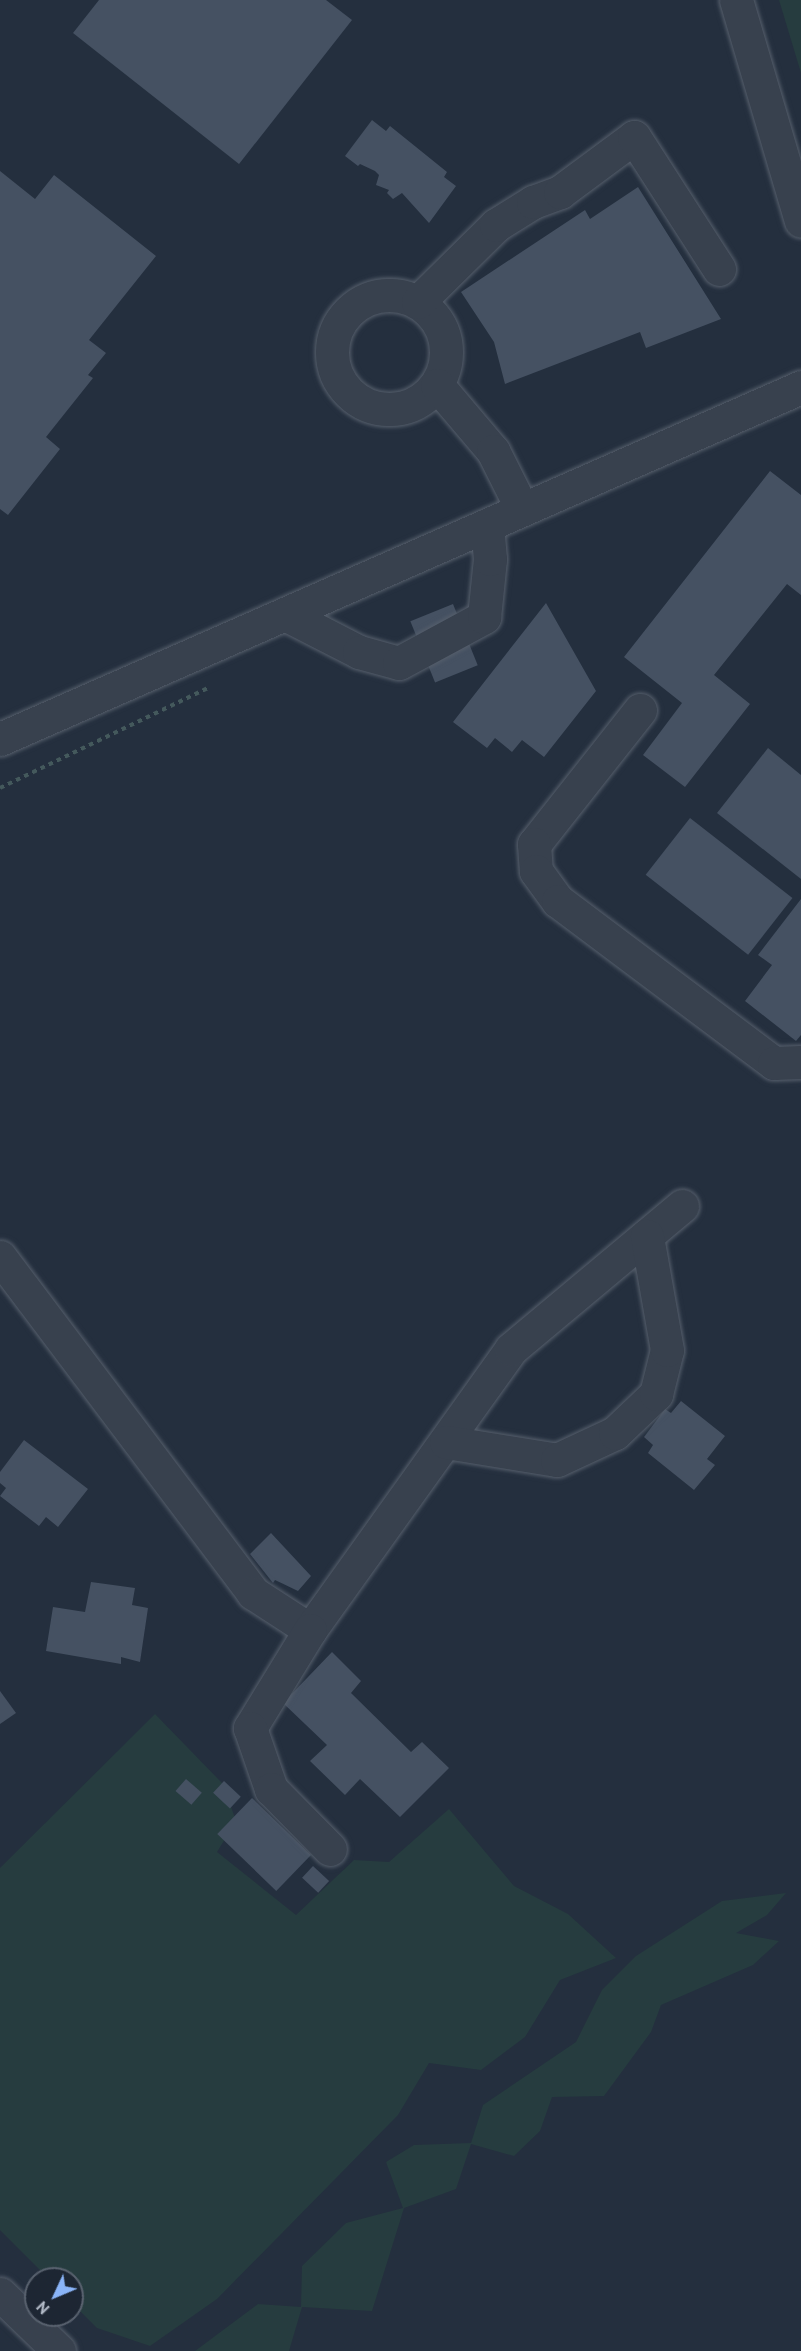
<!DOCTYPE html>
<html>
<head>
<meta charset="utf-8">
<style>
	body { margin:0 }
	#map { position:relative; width:801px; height:2351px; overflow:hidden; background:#242f3e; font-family:"PT Sans",sans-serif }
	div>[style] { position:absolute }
	.green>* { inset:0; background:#263c3f }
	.building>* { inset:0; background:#455162; transform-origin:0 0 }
	.path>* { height:4px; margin-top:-2px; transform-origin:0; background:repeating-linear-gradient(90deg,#44595c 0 4.5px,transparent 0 9px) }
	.roads { filter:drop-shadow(0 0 2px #565f6c) drop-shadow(0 0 2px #565f6c) }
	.minor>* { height:33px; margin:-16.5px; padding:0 16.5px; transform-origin:16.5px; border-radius:16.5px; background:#38414e }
	.minor>.ring { margin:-16.5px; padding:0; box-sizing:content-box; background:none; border:33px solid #38414e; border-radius:50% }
	span { translate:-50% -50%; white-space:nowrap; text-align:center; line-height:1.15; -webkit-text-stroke:5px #1d2633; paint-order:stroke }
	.north { position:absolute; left:24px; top:2267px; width:60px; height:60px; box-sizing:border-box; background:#1d2633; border:2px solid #59626f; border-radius:50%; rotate:226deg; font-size:16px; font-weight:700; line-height:24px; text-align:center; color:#b4bcc9 }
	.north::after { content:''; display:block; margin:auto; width:21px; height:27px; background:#8ab4f8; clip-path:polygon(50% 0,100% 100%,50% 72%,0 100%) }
</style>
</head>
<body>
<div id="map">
	<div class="green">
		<i style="clip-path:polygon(779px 0,801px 0,801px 73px)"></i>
		<i style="clip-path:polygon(155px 1714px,223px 1784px,236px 1821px,217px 1852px,296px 1915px,354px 1860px,389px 1862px,449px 1809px,514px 1886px,568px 1914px,616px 1958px,560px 1980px,525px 2037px,481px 2070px,429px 2063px,398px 2115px,217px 2299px,150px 2346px,97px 2328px,72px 2303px,72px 2279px,49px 2279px,0 2230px,0 1868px)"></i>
		<i style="clip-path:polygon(786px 1893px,767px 1915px,736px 1933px,779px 1941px,753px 1965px,661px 2005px,651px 2032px,604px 2096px,552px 2097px,540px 2131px,514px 2156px,471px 2144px,456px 2189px,404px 2208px,372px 2311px,302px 2307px,289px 2351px,195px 2351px,258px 2304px,301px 2307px,302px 2266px,346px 2223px,403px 2208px,386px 2162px,414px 2145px,471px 2143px,483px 2105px,576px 2042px,602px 1990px,636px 1956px,722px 1901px)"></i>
	</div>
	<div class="building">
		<i style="clip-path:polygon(99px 0,326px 0,352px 20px,239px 164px,73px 33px)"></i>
		<i style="clip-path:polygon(372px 120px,386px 131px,390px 126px,447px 172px,444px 177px,456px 186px,429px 223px,402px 193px,393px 199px,387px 193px,389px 190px,376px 185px,379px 175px,375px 171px,360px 164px,358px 166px,345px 156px)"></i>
		<i style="clip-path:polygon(0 171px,35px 199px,54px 175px,156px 256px,89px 340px,106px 353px,88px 375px,93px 378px,46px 437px,60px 449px,8px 515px,0 509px)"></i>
		<i style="clip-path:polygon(638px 187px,721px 319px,646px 348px,640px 332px,505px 384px,494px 342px,461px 292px,585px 210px,590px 219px)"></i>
		<i style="clip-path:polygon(770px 471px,801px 495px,801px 595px,787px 584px,714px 675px,750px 704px,685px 787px,643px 755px,682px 703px,624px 657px)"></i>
		<i style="clip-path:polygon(546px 603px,596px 691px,544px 757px,522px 740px,512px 752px,495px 738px,487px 748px,453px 722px)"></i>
		<i style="left:453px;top:604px;width:66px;height:46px;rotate:68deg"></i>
		<i style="clip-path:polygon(768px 748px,801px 775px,801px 879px,717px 813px)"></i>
		<i style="left:690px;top:818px;width:130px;height:72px;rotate:38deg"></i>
		<i style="clip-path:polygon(801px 899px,801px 1035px,796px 1041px,745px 1001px,772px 965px,758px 955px)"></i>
		<i style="clip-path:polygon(681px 1401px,725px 1436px,707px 1459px,715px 1465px,694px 1490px,648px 1453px,653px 1445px,644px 1437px,665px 1409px,671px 1413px)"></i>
		<i style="clip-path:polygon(24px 1440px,88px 1489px,58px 1527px,46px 1517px,39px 1526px,0 1496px,6px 1488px,0 1483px,0 1472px)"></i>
		<i style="clip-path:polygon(271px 1533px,311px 1576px,298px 1591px,275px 1580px,273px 1583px,250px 1554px)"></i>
		<i style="clip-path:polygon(91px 1582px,135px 1588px,132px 1605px,148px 1608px,140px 1662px,121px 1657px,121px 1664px,46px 1651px,53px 1607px,85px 1612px)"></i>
		<i style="clip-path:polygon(332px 1652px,361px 1681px,351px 1693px,411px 1752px,422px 1742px,449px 1768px,400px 1817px,360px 1779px,345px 1795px,310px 1761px,327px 1745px,283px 1703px)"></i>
		<i style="clip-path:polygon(0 1691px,16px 1713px,0 1724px)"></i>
		<i style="left:186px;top:1779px;width:21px;height:16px;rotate:41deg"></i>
		<i style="left:224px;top:1781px;width:23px;height:16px;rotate:43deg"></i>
		<i style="left:252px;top:1798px;width:82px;height:50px;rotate:44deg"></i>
		<i style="left:313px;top:1866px;width:22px;height:16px;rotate:43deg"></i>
	</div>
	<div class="path">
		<i style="left:0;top:788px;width:231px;rotate:-25.7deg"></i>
	</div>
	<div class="roads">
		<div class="minor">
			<i style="left:736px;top:0;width:230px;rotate:73.6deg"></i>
			<i class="ring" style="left:332px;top:295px;width:81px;height:81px"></i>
			<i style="left:418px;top:302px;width:110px;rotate:-44.6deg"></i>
			<i style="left:496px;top:225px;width:44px;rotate:-31.9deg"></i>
			<i style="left:533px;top:202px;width:29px;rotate:-20deg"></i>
			<i style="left:560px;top:192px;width:92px;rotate:-36.6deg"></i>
			<i style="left:634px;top:137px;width:157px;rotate:57.2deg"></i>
			<i style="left:437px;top:385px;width:87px;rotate:49.7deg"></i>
			<i style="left:493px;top:451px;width:65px;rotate:63.4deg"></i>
			<i style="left:285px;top:614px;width:83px;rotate:27.2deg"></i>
			<i style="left:359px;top:652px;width:41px;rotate:15.4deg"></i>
			<i style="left:399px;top:663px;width:97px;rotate:-28.4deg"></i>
			<i style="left:484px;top:617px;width:58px;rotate:-84.1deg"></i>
			<i style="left:490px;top:559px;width:34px;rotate:-95deg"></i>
			<i style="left:640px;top:710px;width:171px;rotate:128.3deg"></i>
			<i style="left:534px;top:844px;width:27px;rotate:86deg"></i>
			<i style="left:536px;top:871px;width:37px;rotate:54deg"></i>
			<i style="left:558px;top:901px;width:270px;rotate:36.9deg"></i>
			<i style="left:774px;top:1063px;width:27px;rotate:-2deg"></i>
			<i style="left:0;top:739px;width:875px;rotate:-23.72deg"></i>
			<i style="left:0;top:1257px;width:421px;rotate:53deg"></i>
			<i style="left:253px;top:1593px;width:68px;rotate:33deg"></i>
			<i style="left:310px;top:1630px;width:345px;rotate:-54.4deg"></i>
			<i style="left:511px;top:1349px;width:223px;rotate:-39.9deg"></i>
			<i style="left:446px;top:1442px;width:112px;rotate:9.2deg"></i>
			<i style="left:557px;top:1460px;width:64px;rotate:-25deg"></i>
			<i style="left:615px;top:1433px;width:57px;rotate:-43.6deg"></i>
			<i style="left:656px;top:1394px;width:45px;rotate:-76deg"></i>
			<i style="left:667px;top:1350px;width:116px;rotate:-100deg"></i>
			<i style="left:310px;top:1630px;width:115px;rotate:121.5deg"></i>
			<i style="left:250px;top:1728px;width:65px;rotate:71deg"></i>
			<i style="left:271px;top:1789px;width:84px;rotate:45.5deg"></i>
			<i style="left:0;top:2294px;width:82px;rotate:44deg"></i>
		</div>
	</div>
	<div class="north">N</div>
</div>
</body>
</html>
